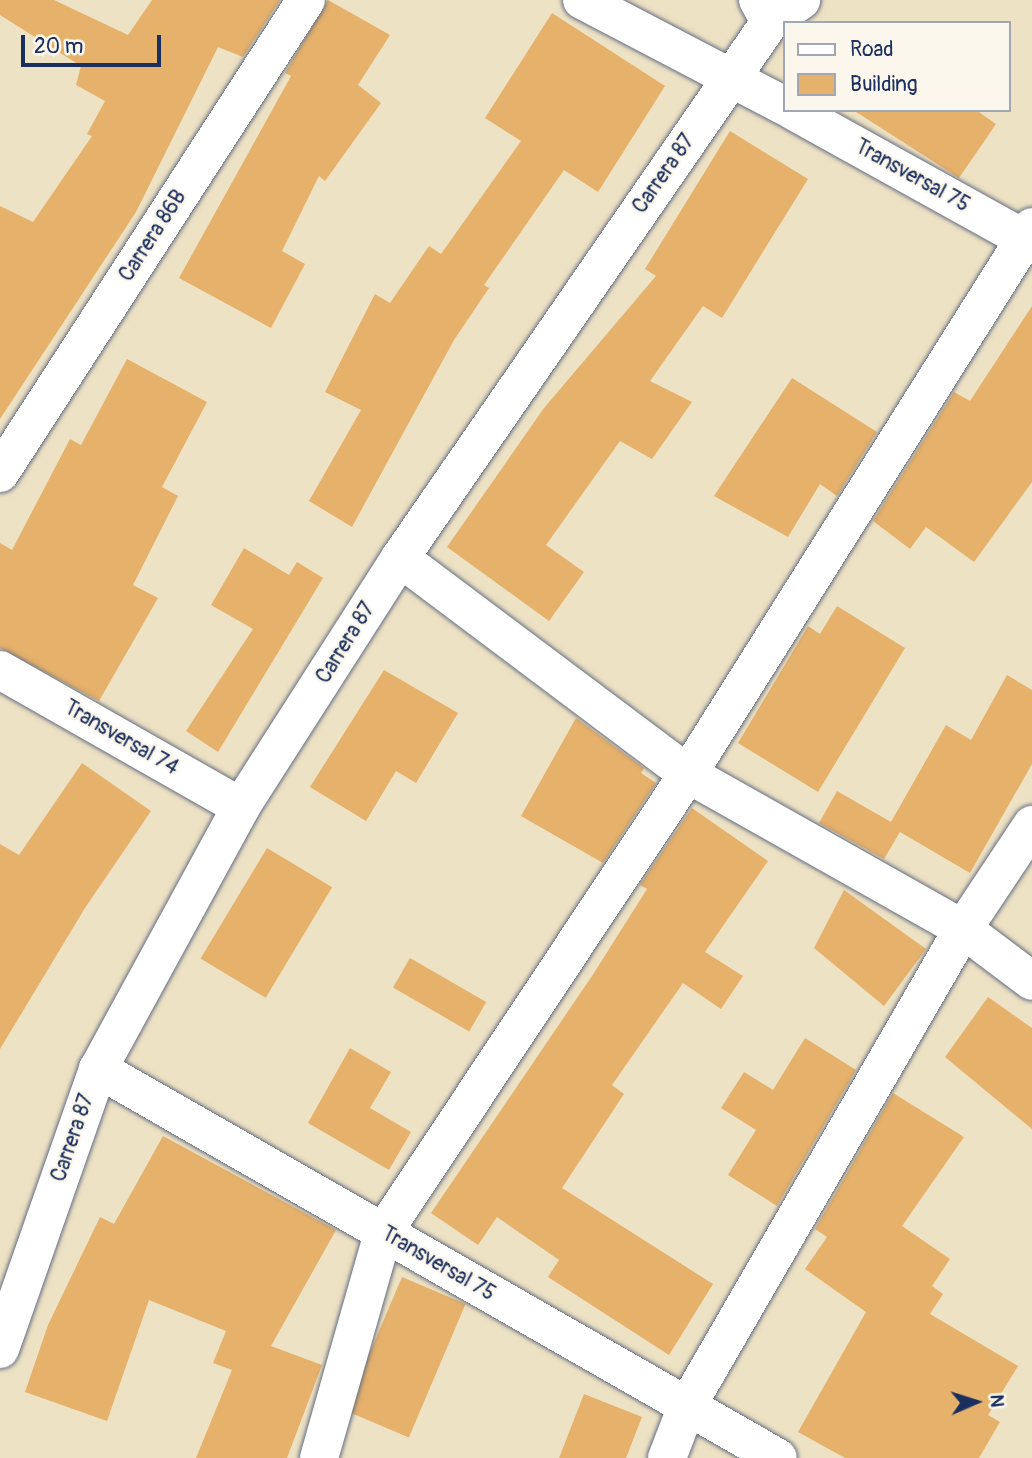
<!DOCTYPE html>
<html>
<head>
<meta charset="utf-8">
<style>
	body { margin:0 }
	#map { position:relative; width:1032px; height:1458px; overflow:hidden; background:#eee2c4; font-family:Pangolin,sans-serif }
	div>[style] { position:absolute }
	.building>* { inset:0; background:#e5b16b; transform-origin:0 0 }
	.roads { filter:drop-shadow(0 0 2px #656e82) drop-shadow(0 0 2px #656e82) }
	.street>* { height:38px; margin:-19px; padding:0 19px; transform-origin:19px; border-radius:19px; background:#fff }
	.secondary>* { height:38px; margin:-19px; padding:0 19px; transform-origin:19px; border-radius:19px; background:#fff }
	span { translate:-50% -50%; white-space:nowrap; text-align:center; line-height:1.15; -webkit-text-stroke:5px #fbf7ec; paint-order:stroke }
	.street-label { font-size:21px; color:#1b2f5e }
	.legend { position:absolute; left:783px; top:21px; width:228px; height:91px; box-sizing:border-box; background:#fbf7ec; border:2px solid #a1a7b3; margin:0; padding:9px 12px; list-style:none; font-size:21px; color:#1b2f5e }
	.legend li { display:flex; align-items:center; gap:14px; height:35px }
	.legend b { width:35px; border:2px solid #a1a7b3 }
	.north { position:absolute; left:941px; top:1367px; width:70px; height:70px; -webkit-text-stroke:5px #fbf7ec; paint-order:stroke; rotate:87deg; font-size:19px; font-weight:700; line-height:28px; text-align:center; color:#1b2f5e }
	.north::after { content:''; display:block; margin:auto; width:24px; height:32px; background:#1b2f5e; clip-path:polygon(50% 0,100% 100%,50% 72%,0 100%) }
	.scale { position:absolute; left:21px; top:35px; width:140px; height:32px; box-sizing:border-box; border:4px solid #1b2f5e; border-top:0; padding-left:9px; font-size:21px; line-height:24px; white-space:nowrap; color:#1b2f5e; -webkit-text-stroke:5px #fbf7ec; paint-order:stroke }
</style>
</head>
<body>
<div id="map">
	<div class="building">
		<i style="clip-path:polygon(0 0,54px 0,128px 35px,152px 0,280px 0,243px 57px,218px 47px,136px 212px,0 419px,0 206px,33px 222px,92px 136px,87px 134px,105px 101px,76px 85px,81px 66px,0 15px)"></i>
		<i style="clip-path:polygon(328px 0,390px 35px,358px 85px,381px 103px,325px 181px,319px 176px,282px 251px,305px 264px,271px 328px,179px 278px,291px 76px,285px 73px)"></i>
		<i style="clip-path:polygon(552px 13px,665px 86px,598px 192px,564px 170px,484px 285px,489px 288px,454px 340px,352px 527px,309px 501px,361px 410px,325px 392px,375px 294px,390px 303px,429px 246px,441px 254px,521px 141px,485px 118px)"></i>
		<i style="clip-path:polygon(853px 110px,976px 110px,996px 124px,959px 178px)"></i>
		<i style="clip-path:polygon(730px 131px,808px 179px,722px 318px,703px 306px,650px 381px,692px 402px,652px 459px,620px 441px,546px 545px,584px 572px,549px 621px,447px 547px,544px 408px,656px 276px,645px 269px)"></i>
		<i style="clip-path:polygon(1032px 306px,1032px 482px,974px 562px,926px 527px,910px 549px,873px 521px,954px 392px,970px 401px)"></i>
		<i style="clip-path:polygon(127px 359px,207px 402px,162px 487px,178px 496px,133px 585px,158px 598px,99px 701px,0 648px,0 543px,12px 550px,70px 439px,81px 445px)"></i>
		<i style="clip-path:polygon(792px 378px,877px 432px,837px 496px,820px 484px,788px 537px,714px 496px)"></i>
		<i style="clip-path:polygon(244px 548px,289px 575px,297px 562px,323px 578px,218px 752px,186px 731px,253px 629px,211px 605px)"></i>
		<i style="clip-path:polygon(837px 606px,905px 648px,818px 792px,738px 743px,808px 626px,820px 634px)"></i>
		<i style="clip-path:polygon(384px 670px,458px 713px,416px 783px,396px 771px,366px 821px,310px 787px)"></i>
		<i style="clip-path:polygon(1007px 675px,1032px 690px,1032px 764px,970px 873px,900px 832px,884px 859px,819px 823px,837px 791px,891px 822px,946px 725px,971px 740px)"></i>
		<i style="clip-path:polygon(576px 718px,644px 768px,641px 773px,656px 783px,603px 863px,521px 816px)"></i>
		<i style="clip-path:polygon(82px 763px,151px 811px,85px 908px,0 1049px,0 844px,19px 855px)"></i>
		<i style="clip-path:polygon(692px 808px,768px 861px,705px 952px,743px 976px,721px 1009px,683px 983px,612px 1085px,624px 1094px,562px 1188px,713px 1284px,669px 1355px,548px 1277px,559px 1260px,497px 1217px,478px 1245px,431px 1213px,594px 973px,647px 889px,640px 885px)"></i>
		<i style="left:267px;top:848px;width:76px;height:129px;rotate:31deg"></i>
		<i style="clip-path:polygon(844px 890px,926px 949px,884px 1006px,814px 948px)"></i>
		<i style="left:410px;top:958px;width:88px;height:34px;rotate:30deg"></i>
		<i style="clip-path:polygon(988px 997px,1032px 1028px,1032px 1129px,945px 1057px)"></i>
		<i style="clip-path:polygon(805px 1038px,856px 1070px,777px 1206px,728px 1175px,756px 1130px,721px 1108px,744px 1072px,773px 1090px)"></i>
		<i style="clip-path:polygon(350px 1048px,391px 1072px,370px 1108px,411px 1132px,389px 1170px,308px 1123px)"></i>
		<i style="clip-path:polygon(893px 1093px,964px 1137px,902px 1226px,950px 1259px,932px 1286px,943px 1294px,930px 1314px,1018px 1366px,988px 1415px,1000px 1422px,979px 1458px,845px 1458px,798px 1432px,866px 1312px,805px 1269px,827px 1237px,815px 1229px)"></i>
		<i style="clip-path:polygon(163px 1136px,336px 1230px,271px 1346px,322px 1365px,287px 1458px,196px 1458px,232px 1370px,213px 1363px,226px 1331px,149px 1300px,107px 1421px,25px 1392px,48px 1325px,100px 1217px,114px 1224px)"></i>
		<i style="left:402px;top:1277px;width:69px;height:145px;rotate:23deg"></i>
		<i style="clip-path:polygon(584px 1394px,642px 1417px,626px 1458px,559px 1458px)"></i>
	</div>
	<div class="roads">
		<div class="street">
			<i style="left:582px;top:0;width:229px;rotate:27.6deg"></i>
			<i style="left:770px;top:22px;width:38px;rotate:-35deg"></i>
			<i style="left:792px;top:110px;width:274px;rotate:29deg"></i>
			<i style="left:0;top:473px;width:563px;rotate:-57.1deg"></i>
			<i style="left:400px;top:558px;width:360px;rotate:36.9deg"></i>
			<i style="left:688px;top:774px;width:316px;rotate:29.4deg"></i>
			<i style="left:963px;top:929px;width:86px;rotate:37deg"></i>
			<i style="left:0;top:670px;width:277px;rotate:29.6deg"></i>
			<i style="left:0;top:1349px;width:297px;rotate:-70.7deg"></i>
			<i style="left:319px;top:1458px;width:234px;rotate:-74.1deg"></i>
			<i style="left:383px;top:1233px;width:551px;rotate:-56.4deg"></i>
			<i style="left:688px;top:774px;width:646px;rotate:-57.83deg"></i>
			<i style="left:667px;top:1458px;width:56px;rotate:-69deg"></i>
			<i style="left:687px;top:1406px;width:551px;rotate:-59.95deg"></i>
			<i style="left:963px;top:929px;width:125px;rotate:-56.4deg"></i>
		</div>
		<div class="secondary">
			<i style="left:758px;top:0;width:25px;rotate:61deg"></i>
			<i style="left:770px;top:22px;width:651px;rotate:124.62deg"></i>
			<i style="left:400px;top:558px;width:295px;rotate:122.6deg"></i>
			<i style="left:241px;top:807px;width:298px;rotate:118.6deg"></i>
			<i style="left:98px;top:1069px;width:783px;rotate:29.77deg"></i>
		</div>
	</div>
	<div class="street-label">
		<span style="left:664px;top:174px;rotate:-55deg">Carrera 87</span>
		<span style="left:912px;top:176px;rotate:29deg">Transversal 75</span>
		<span style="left:153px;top:236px;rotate:-57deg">Carrera 86B</span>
		<span style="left:346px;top:643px;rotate:-58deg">Carrera 87</span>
		<span style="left:121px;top:738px;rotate:30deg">Transversal 74</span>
		<span style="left:73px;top:1138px;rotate:-71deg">Carrera 87</span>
		<span style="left:438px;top:1264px;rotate:30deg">Transversal 75</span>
	</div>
	<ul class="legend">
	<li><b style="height:9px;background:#fff"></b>Road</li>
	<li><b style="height:19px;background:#e5b16b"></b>Building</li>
	</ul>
	<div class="north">N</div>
	<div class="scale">20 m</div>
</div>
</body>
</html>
